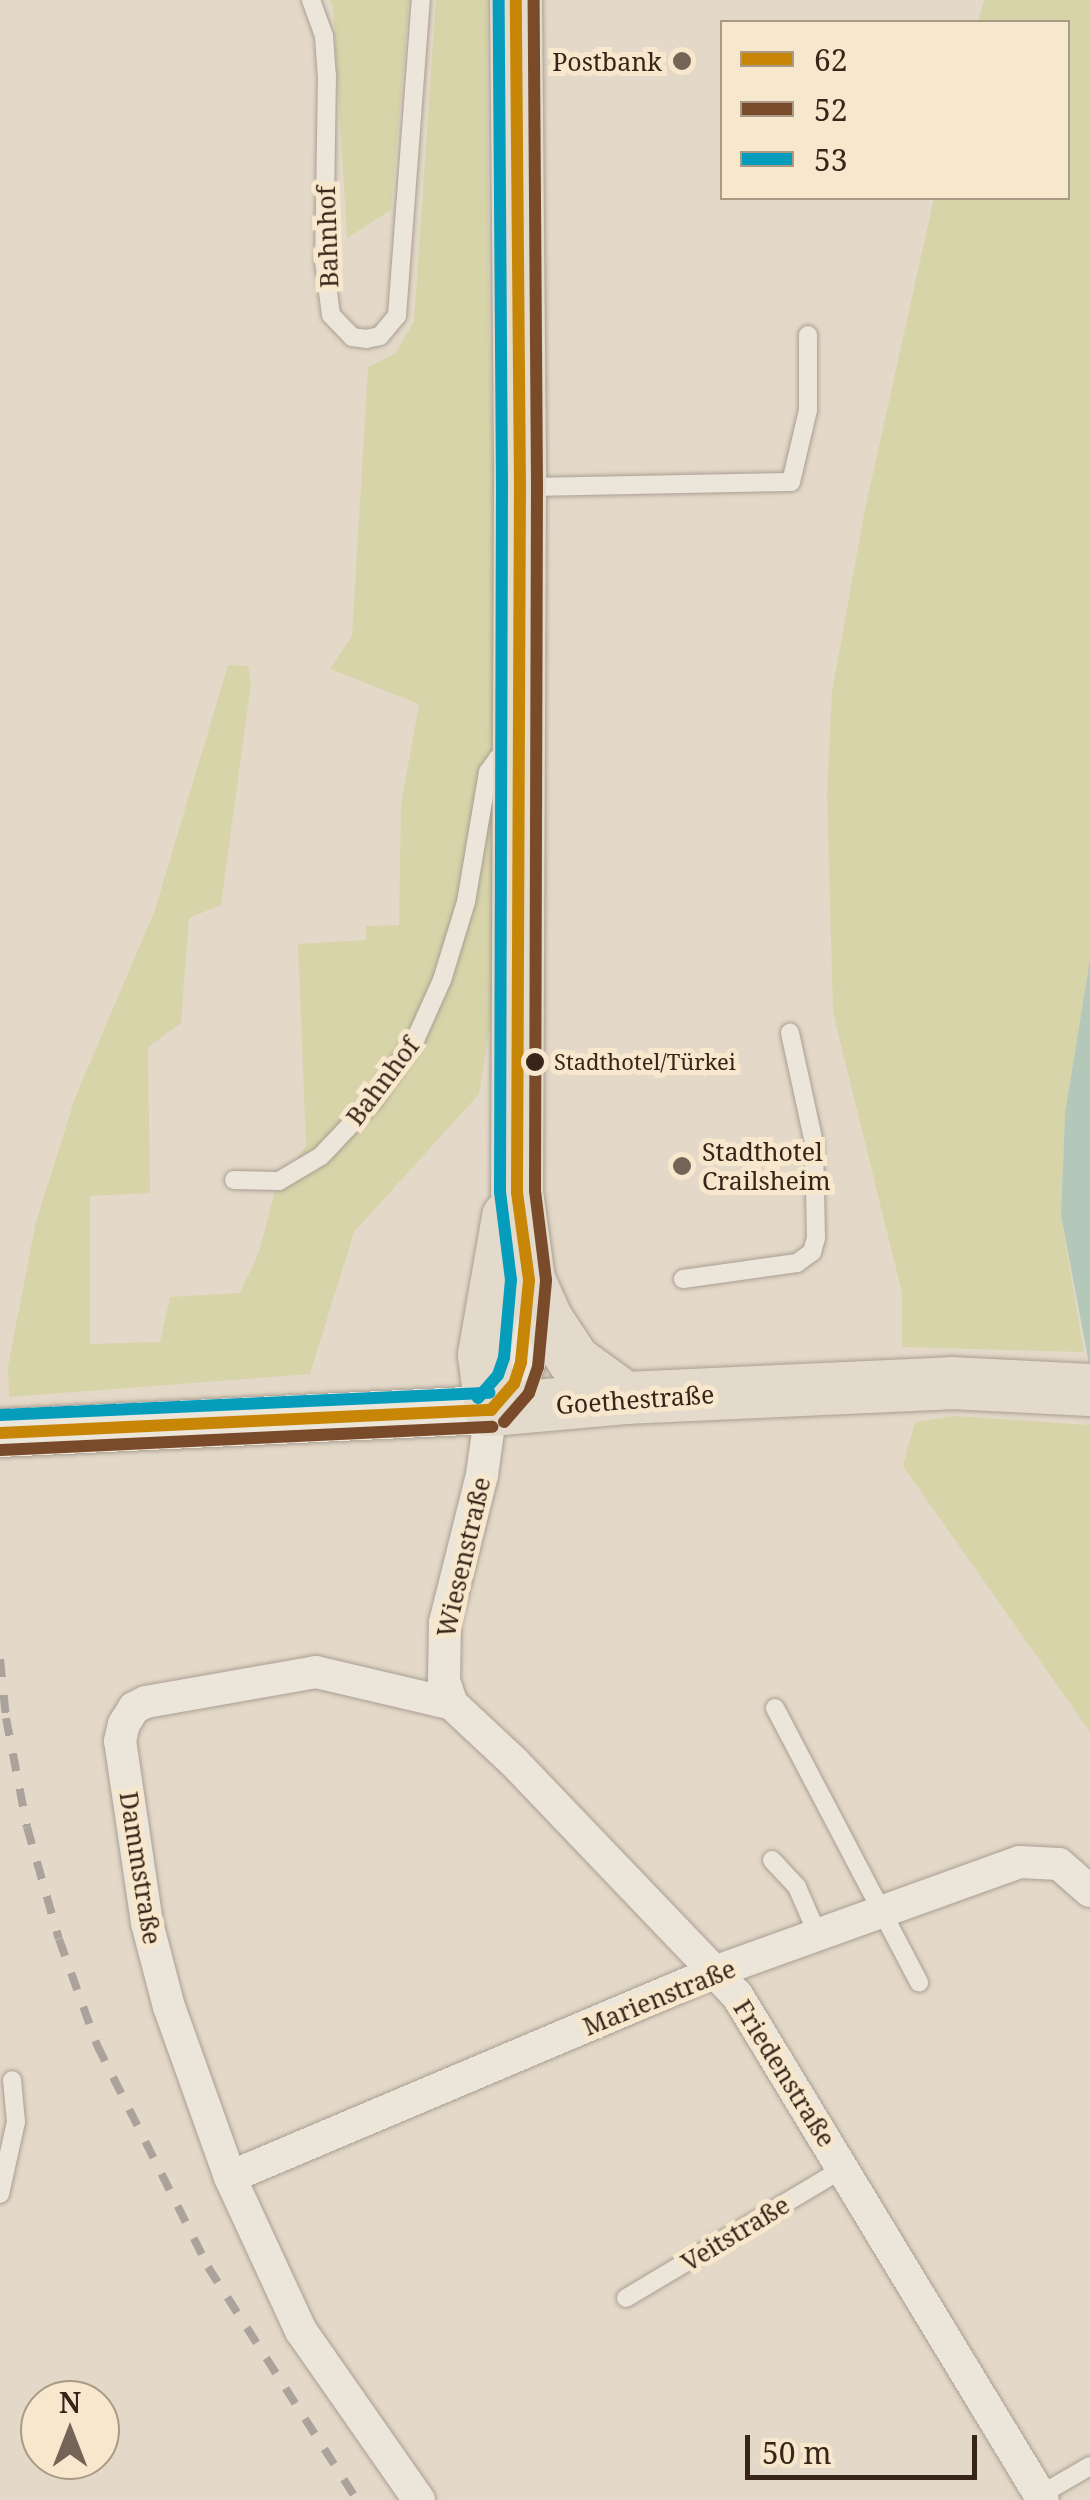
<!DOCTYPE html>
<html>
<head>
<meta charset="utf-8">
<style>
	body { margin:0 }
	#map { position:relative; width:1090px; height:2500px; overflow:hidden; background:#e4d9c8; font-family:"Noto Serif",serif }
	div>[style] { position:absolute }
	.green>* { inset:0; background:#d7d4a9 }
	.water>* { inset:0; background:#b4c8ba }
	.roads { filter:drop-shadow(0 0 2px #a99e92) drop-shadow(0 0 2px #a99e92) }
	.service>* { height:18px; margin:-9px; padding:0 9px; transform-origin:9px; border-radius:9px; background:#ece5da }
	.minor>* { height:32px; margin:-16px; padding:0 16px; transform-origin:16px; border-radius:16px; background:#ece5da }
	.secondary>* { height:48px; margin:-24px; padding:0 24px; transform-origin:24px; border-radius:24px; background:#ece5da }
	.primary>* { height:52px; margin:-26px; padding:0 26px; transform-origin:26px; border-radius:26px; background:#e3dacb }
	.rail>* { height:8px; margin-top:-4px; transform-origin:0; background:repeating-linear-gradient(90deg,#aba39b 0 18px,transparent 0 36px) }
	.bus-1>* { height:12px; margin:-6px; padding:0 6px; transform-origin:6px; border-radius:6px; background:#c78606 }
	.bus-2>* { height:12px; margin:-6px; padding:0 6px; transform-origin:6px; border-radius:6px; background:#7a4b2a }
	.bus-3>* { height:12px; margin:-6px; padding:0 6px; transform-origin:6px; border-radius:6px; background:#069cbc }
	.dots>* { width:28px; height:28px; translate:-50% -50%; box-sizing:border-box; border:5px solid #f7e7cc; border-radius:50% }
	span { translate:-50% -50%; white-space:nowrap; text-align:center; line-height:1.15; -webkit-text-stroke:10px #f7e7cc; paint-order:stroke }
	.bus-label { font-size:22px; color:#37251a }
	.left { translate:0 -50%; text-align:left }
	.poi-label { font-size:25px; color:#37251a }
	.right { translate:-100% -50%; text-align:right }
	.street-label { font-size:25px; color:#37251a }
	.legend { position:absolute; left:720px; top:20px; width:350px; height:180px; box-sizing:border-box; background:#f7e7cc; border:2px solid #aa9985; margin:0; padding:12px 18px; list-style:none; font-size:30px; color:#37251a }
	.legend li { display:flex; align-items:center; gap:20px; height:50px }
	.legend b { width:50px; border:2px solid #aa9985 }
	.north { position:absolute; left:20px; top:2380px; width:100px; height:100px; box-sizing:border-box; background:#f7e7cc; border:2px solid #aa9985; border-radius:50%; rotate:0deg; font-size:28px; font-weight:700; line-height:40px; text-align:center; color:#37251a }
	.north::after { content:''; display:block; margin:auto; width:35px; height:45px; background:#746457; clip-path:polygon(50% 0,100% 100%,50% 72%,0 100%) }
	.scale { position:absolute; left:745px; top:2435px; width:232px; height:45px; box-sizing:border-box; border:5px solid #37251a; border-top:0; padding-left:12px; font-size:30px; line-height:35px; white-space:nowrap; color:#37251a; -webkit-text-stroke:8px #f7e7cc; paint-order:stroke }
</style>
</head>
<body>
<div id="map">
	<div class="green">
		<i style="clip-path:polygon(329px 0,409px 0,391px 210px,347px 238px,333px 6px)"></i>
		<i style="clip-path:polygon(436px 0,487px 0,489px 340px,504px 778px,490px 1026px,479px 1094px,354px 1232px,310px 1374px,9px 1397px,8px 1366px,36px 1222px,75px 1098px,155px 910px,228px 665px,248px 666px,251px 683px,221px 905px,189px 918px,181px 1023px,148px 1047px,150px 1193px,90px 1196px,90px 1344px,160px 1342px,170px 1297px,240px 1293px,259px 1252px,274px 1194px,306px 1145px,298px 944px,366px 940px,366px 926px,399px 925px,401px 805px,419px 704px,330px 669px,352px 636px,368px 367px,395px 354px,414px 321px)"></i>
		<i style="clip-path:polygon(984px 0,1090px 0,1090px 959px,1065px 1113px,1061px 1216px,1084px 1352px,902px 1347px,902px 1293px,833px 1012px,827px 793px,832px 692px,865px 509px,934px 198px,1068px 198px,1068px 22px,978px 22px)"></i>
		<i style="clip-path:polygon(954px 1416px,1090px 1425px,1090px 1732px,903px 1466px,915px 1422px)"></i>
	</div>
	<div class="water">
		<i style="clip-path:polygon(1090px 959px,1090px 1369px,1061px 1216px,1065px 1113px)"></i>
	</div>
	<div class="roads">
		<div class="service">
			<i style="left:311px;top:0;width:38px;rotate:70deg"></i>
			<i style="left:324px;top:36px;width:39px;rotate:86deg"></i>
			<i style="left:327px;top:75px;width:186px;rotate:90.9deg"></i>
			<i style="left:324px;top:261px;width:54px;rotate:82.6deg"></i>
			<i style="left:331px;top:315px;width:30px;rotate:46deg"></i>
			<i style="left:352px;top:337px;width:14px;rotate:8deg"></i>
			<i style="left:366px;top:339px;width:14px;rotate:-12deg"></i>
			<i style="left:380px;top:336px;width:26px;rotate:-50deg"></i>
			<i style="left:397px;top:316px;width:317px;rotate:-85.7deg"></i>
			<i style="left:526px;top:487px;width:265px;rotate:-1.1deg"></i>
			<i style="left:791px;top:482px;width:74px;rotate:-76.7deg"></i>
			<i style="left:808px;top:410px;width:75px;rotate:-90deg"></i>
			<i style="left:234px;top:1180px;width:45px;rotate:1.3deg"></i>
			<i style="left:279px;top:1181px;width:49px;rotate:-30.8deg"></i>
			<i style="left:321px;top:1156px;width:76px;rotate:-46.6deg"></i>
			<i style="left:373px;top:1101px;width:76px;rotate:-55.7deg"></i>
			<i style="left:416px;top:1038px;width:64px;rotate:-65.9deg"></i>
			<i style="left:442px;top:980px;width:82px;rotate:-72.9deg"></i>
			<i style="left:466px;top:902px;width:132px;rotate:-80.4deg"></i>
			<i style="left:488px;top:772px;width:17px;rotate:-54deg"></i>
			<i style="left:498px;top:758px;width:11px;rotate:-15deg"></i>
			<i style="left:683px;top:1279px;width:115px;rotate:-8deg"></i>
			<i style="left:797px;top:1263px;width:19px;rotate:-36deg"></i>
			<i style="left:812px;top:1252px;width:15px;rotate:-74deg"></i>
			<i style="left:816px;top:1238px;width:95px;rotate:-91.2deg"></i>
			<i style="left:814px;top:1143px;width:113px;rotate:-102.3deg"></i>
			<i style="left:775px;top:1708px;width:310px;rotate:62.3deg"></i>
			<i style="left:772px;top:1860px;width:37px;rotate:47deg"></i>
			<i style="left:797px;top:1887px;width:52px;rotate:66.4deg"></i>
			<i style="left:0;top:2194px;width:74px;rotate:-77.5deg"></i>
			<i style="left:16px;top:2122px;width:42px;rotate:-95.4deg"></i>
			<i style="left:626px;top:2298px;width:254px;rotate:-30.8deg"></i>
			<i style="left:1040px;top:2495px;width:58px;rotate:-30.1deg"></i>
		</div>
		<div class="minor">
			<i style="left:491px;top:1410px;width:66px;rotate:97.9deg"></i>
			<i style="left:482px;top:1475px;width:152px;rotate:104.1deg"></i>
			<i style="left:445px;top:1622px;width:59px;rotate:91deg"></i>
			<i style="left:444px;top:1681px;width:24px;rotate:71deg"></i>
			<i style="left:452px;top:1704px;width:86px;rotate:43.1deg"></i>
			<i style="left:515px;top:1763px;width:321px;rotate:46.3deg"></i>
			<i style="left:737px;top:1995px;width:590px;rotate:58.79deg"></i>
			<i style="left:230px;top:2177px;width:529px;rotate:-22.93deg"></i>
			<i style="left:717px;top:1971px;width:322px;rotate:-19.8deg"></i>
			<i style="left:1020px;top:1862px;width:39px;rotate:3deg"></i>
			<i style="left:1059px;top:1864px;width:41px;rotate:41.1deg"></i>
			<i style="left:419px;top:2500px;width:206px;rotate:-124.9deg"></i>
			<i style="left:301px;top:2331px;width:170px;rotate:-114.8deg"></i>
			<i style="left:230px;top:2177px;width:181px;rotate:-109.7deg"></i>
			<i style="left:169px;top:2007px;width:87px;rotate:-104.7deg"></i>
			<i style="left:147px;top:1923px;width:184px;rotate:-98.4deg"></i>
			<i style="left:120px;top:1741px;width:17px;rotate:-77deg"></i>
			<i style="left:124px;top:1724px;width:19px;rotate:-58deg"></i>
			<i style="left:134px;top:1708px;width:13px;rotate:-27deg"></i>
			<i style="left:146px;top:1702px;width:173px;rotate:-10deg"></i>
			<i style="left:316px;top:1672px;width:140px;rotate:13.2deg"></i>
		</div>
		<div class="secondary">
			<i style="left:0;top:1433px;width:492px;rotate:-2.7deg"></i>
			<i style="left:491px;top:1410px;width:35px;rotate:-49deg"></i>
			<i style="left:514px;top:1384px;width:23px;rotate:-72deg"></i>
			<i style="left:521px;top:1362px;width:82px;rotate:-84.4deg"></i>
		</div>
		<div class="primary">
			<i style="left:516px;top:0;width:487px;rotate:89.5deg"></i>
			<i style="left:520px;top:487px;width:705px;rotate:90.24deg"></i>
			<i style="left:517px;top:1192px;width:89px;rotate:82.2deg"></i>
			<i style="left:529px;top:1280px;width:44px;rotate:65.8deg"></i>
			<i style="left:547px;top:1320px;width:49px;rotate:56.6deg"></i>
			<i style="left:574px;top:1361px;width:63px;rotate:36deg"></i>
			<i style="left:508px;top:1217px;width:140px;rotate:99.9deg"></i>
			<i style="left:484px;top:1355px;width:55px;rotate:82.7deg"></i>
			<i style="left:491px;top:1410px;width:135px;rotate:-5.1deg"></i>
			<i style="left:625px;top:1398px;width:326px;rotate:-2.6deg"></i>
			<i style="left:951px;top:1383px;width:139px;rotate:2.9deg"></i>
		</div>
	</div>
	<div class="rail">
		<i style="left:0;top:1659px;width:59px;rotate:84.2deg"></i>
		<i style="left:6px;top:1718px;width:111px;rotate:79.1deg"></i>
		<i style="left:27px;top:1827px;width:116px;rotate:74.1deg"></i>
		<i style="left:59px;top:1939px;width:113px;rotate:70.3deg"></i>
		<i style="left:97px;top:2045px;width:248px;rotate:63.4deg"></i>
		<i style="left:208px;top:2267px;width:277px;rotate:57.4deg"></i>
	</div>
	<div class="bus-1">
		<i style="left:491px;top:1410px;width:35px;rotate:-49deg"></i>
		<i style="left:514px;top:1384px;width:23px;rotate:-72deg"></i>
		<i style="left:521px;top:1362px;width:82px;rotate:-84.4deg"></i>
		<i style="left:529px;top:1280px;width:89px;rotate:-97.8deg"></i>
		<i style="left:517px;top:1192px;width:705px;rotate:-89.76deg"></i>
		<i style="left:520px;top:487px;width:487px;rotate:-90.5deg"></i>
		<i style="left:0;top:1433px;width:492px;rotate:-2.7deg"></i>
	</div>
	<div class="bus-2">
		<i style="left:504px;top:1422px;width:38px;rotate:-49deg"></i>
		<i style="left:529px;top:1393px;width:28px;rotate:-71deg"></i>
		<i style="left:538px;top:1367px;width:87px;rotate:-84.7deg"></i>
		<i style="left:546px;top:1280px;width:90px;rotate:-97deg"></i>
		<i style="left:535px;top:1191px;width:704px;rotate:-89.84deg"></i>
		<i style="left:537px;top:487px;width:487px;rotate:-90.4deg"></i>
		<i style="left:1px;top:1450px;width:492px;rotate:-2.7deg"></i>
	</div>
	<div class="bus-3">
		<i style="left:478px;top:1398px;width:30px;rotate:-49deg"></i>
		<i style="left:498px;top:1375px;width:18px;rotate:-71deg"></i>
		<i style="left:504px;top:1358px;width:78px;rotate:-84.9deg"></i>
		<i style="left:511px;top:1280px;width:89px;rotate:-97.1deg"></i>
		<i style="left:500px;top:1192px;width:705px;rotate:-89.84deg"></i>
		<i style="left:502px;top:487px;width:487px;rotate:-90.4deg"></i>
		<i style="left:0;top:1415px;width:490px;rotate:-2.6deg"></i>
	</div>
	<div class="dots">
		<i style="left:682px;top:61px;background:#746457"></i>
		<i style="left:535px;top:1062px;background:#37251a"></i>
		<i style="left:682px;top:1166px;background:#746457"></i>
	</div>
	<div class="bus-label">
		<span class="left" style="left:554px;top:1062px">Stadthotel/Türkei</span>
	</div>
	<div class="poi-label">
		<span class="right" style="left:662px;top:61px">Postbank</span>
		<span class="left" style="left:702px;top:1166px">Stadthotel<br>Crailsheim</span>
	</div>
	<div class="street-label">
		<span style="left:327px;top:237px;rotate:-92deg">Bahnhof</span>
		<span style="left:382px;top:1081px;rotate:-53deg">Bahnhof</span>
		<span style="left:635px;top:1399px;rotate:-4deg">Goethestraße</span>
		<span style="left:463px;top:1557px;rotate:-77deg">Wiesenstraße</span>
		<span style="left:141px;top:1868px;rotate:81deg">Dammstraße</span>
		<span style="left:659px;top:1997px;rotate:-22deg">Marienstraße</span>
		<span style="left:785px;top:2073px;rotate:58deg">Friedenstraße</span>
		<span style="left:735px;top:2233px;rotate:-31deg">Veitstraße</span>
	</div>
	<ul class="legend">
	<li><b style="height:12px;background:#c78606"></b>62</li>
	<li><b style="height:12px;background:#7a4b2a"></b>52</li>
	<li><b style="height:12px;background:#069cbc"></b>53</li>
	</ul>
	<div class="north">N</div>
	<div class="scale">50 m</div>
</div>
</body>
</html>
